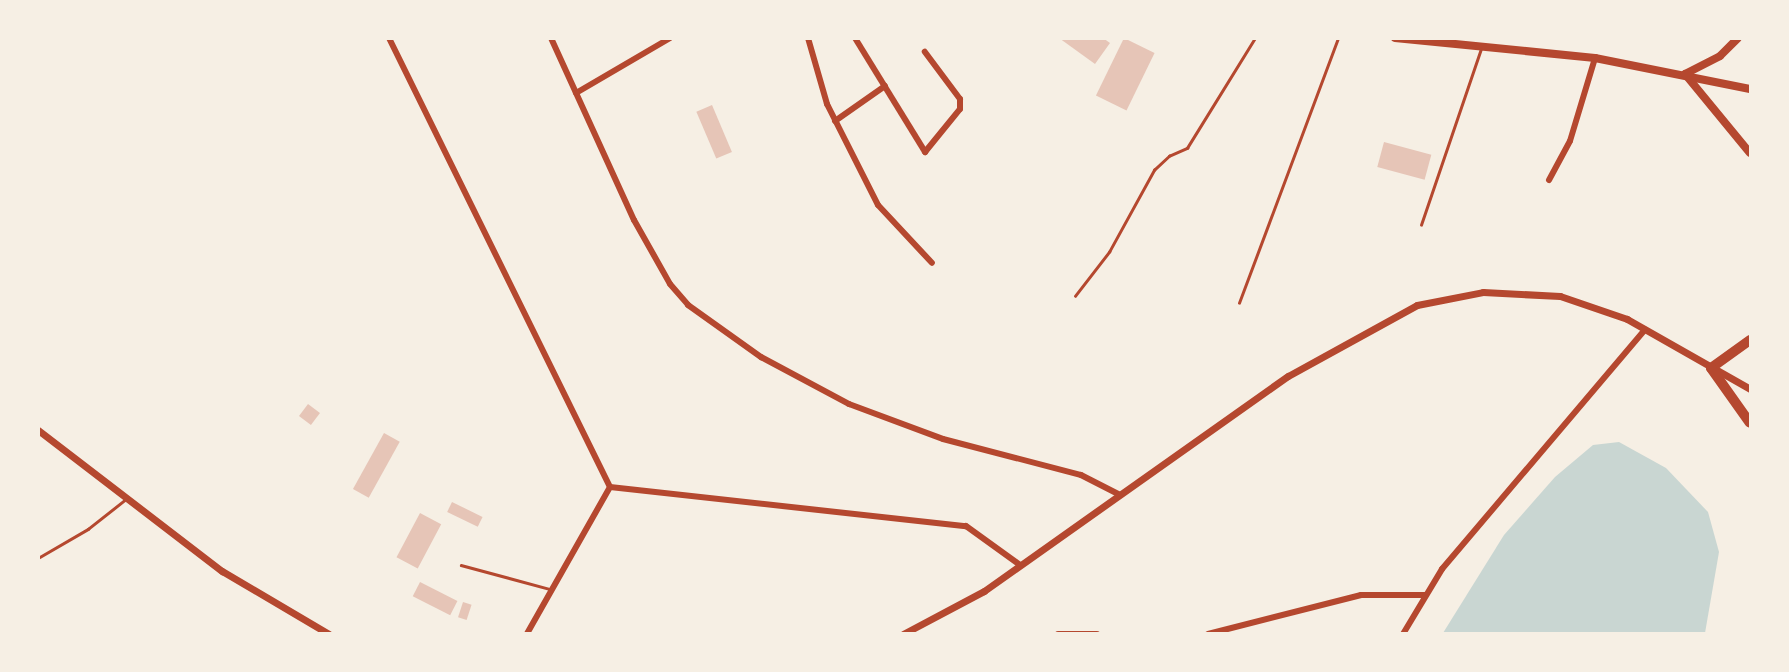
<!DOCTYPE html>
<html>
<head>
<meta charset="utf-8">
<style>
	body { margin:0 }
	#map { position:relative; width:1789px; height:672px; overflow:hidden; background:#f6efe4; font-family:"Noto Sans",sans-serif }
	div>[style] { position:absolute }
	.water>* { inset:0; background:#c9d6d2 }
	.building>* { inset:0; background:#e6c5b7; transform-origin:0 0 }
	.service>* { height:2.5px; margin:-1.25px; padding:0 1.25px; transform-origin:1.25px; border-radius:1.25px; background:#b5482f }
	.minor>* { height:6px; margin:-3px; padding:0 3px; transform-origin:3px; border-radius:3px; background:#b5482f }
	.tertiary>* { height:7px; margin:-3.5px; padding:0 3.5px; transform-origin:3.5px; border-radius:3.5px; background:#b5482f }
	.secondary>* { height:8px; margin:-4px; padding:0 4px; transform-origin:4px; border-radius:4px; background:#b5482f }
	.primary>* { height:10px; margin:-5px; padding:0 5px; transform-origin:5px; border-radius:5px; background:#b5482f }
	span { translate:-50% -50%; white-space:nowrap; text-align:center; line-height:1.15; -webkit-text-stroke:7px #f6efe4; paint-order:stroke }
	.frame { position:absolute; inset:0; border:40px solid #f6efe4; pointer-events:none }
</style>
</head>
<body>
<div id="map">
	<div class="water">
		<i style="clip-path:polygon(1619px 442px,1666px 468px,1708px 512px,1719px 552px,1705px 633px,1443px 633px,1504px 535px,1555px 477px,1593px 445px)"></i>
	</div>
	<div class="building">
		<i style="clip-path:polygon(1059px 38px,1103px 38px,1110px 43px,1095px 64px)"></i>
		<i style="left:1124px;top:38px;width:34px;height:64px;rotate:26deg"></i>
		<i style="left:712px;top:105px;width:51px;height:17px;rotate:67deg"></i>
		<i style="left:1384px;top:142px;width:49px;height:26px;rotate:15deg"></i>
		<i style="left:308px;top:404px;width:15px;height:15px;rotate:37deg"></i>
		<i style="left:384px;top:433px;width:18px;height:64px;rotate:29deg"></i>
		<i style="left:452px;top:502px;width:34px;height:11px;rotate:26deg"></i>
		<i style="left:420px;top:513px;width:24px;height:50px;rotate:28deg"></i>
		<i style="left:420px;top:582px;width:42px;height:16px;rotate:27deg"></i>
		<i style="left:463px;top:602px;width:9px;height:16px;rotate:18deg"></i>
	</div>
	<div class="service">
		<i style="left:1421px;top:225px;width:186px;rotate:-71.2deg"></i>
		<i style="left:1075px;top:296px;width:56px;rotate:-52.3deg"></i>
		<i style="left:1109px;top:252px;width:94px;rotate:-61.2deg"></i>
		<i style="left:1154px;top:170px;width:21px;rotate:-43deg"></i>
		<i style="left:1169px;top:156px;width:20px;rotate:-24deg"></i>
		<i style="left:1187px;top:148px;width:129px;rotate:-58.3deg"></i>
		<i style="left:1239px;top:303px;width:283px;rotate:-69.5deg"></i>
		<i style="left:38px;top:558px;width:58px;rotate:-30.1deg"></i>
		<i style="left:88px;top:529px;width:48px;rotate:-38.3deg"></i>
		<i style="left:461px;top:565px;width:92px;rotate:15.1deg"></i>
	</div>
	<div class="minor">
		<i style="left:389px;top:38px;width:500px;rotate:63.79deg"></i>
		<i style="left:610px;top:487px;width:169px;rotate:119.5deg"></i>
		<i style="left:551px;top:38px;width:200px;rotate:65.5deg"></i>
		<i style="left:634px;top:220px;width:73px;rotate:60.6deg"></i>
		<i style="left:670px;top:284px;width:28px;rotate:49deg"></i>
		<i style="left:688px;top:305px;width:90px;rotate:35.5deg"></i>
		<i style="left:761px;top:357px;width:100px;rotate:28.1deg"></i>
		<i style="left:849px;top:404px;width:100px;rotate:20.4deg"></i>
		<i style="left:943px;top:439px;width:143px;rotate:14.6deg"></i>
		<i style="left:1081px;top:475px;width:44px;rotate:27.1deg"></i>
		<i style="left:808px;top:38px;width:69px;rotate:73.9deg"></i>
		<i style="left:827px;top:104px;width:113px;rotate:63.2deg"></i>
		<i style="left:878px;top:205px;width:79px;rotate:47deg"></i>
		<i style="left:855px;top:38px;width:134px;rotate:58.4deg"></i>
		<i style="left:925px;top:152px;width:55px;rotate:-50.9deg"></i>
		<i style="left:960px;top:109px;width:10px;rotate:-90deg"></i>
		<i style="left:960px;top:99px;width:59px;rotate:-126.7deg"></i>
		<i style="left:576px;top:93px;width:109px;rotate:-30.3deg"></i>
		<i style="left:835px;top:121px;width:61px;rotate:-35deg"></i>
		<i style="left:1549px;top:180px;width:44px;rotate:-61.7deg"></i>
		<i style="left:1570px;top:141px;width:87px;rotate:-73.2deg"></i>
		<i style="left:610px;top:487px;width:358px;rotate:6.3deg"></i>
		<i style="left:966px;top:526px;width:67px;rotate:35.8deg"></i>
		<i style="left:1058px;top:634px;width:39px"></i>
		<i style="left:1208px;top:634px;width:158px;rotate:-14.3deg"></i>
		<i style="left:1361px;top:595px;width:64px"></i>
		<i style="left:1403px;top:634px;width:76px;rotate:-59deg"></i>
		<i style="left:1442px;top:569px;width:314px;rotate:-49.7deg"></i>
	</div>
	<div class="tertiary">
		<i style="left:38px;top:430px;width:232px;rotate:37.5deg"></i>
		<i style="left:222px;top:571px;width:124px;rotate:30.5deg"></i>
		<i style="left:903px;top:634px;width:92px;rotate:-28deg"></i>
		<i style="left:984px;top:591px;width:372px;rotate:-35.3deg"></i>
		<i style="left:1288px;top:376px;width:147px;rotate:-28.8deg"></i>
		<i style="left:1417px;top:305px;width:67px;rotate:-11.1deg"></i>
		<i style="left:1483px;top:292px;width:77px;rotate:3deg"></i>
		<i style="left:1560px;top:296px;width:71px;rotate:18.9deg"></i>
		<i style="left:1627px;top:319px;width:142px;rotate:29.6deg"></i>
	</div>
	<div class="secondary">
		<i style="left:1395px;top:38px;width:201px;rotate:5.7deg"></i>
		<i style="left:1595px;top:58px;width:158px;rotate:11.3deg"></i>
		<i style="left:1685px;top:74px;width:102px;rotate:50.6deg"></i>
		<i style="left:1685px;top:74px;width:39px;rotate:-27deg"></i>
		<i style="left:1720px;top:56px;width:25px;rotate:-45deg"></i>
	</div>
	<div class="primary">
		<i style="left:1750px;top:340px;width:48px;rotate:144.3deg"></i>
		<i style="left:1711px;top:368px;width:67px;rotate:54.7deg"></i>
	</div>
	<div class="frame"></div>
</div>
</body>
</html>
